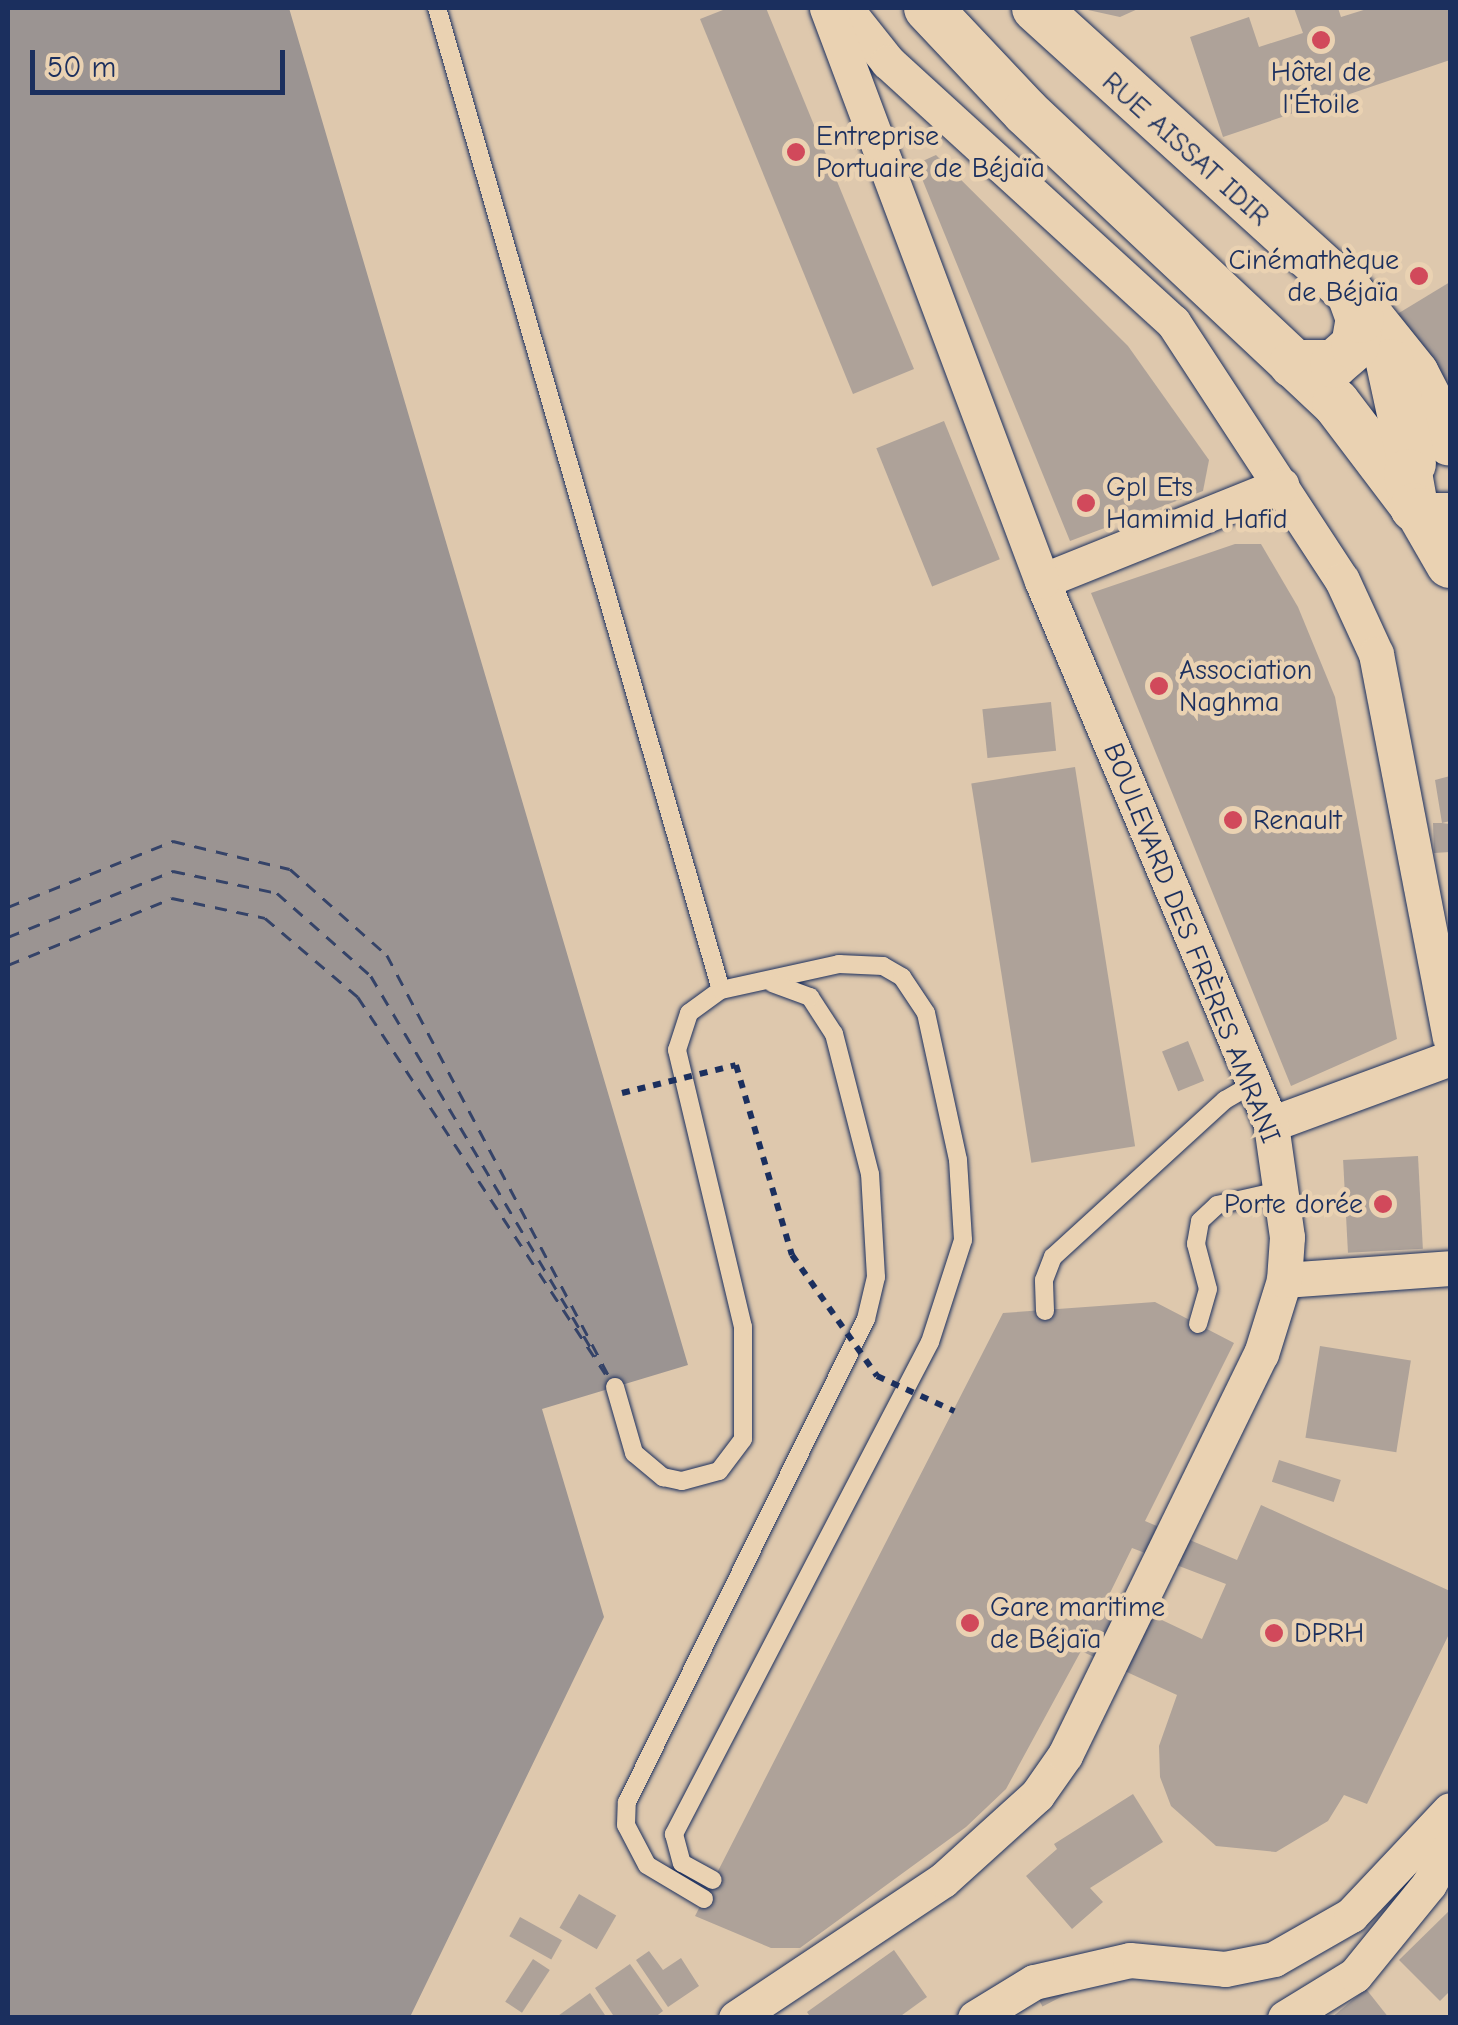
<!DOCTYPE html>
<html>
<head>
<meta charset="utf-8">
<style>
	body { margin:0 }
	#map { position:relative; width:1458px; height:2025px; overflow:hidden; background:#dec8ad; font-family:"Comic Neue",sans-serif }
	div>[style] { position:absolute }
	.water>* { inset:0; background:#9b9492 }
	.ferry>* { height:2.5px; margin-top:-1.25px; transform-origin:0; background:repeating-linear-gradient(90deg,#354368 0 12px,transparent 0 22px) }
	.building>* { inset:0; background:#aea299; transform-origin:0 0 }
	.roads { filter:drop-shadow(0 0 2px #1b2f5e) drop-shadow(0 0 2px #1b2f5e) }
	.lane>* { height:18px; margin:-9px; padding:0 9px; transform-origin:9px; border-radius:9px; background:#ead2b2 }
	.street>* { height:35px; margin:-17.5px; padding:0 17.5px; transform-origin:17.5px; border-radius:17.5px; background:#ead2b2 }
	.secondary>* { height:48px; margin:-24px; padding:0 24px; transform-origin:24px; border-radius:24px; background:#ead2b2 }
	.path-bridge>* { height:6px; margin-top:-3px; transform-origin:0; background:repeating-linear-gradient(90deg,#1b2f5e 0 8px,transparent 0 16px) }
	.dots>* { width:28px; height:28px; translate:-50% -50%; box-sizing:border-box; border:5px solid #ead2b2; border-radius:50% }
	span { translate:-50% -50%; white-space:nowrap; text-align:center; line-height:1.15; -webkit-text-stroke:9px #ead2b2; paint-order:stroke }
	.poi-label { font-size:28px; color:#1b2f5e }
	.left { translate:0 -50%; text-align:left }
	.right { translate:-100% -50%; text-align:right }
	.street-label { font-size:28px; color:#1b2f5e }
	.frame { position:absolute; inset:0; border:10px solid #1b2f5e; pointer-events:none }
	.scale { position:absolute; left:30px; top:50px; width:255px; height:45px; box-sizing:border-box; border:5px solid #1b2f5e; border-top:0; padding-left:12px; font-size:30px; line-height:35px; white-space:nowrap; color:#1b2f5e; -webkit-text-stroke:8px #ead2b2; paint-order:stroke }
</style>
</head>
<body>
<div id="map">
	<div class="water">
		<i style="clip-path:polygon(8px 8px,289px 8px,688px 1365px,542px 1409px,604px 1617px,410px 2017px,8px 2018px)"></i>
	</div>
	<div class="ferry">
		<i style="left:8px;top:907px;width:178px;rotate:-21.8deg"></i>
		<i style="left:173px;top:841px;width:120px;rotate:13.5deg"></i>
		<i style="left:290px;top:869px;width:130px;rotate:41.6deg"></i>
		<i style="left:387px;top:955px;width:483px;rotate:62.2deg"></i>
		<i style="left:8px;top:937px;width:178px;rotate:-21.8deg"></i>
		<i style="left:173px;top:871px;width:106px;rotate:11.9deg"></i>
		<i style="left:277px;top:893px;width:125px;rotate:41.4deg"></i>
		<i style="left:371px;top:976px;width:442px;rotate:59.4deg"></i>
		<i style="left:8px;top:965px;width:177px;rotate:-22.2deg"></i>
		<i style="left:172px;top:898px;width:95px;rotate:12.1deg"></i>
		<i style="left:265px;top:918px;width:122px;rotate:40.3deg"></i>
		<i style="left:358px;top:997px;width:451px;rotate:56.7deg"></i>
	</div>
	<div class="building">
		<i style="clip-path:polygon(728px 8px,766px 8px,914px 369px,853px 394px,700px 19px)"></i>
		<i style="clip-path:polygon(1079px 8px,1140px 8px,1120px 17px)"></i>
		<i style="clip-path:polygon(1294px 8px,1338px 8px,1341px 17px,1370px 8px,1450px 8px,1450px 60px,1223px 137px,1190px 37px,1249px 17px,1259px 47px,1303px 33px)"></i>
		<i style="clip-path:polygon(936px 155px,1128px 346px,1209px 460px,1203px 491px,1070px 541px,916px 164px)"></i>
		<i style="clip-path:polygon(1450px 282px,1450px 414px,1394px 316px)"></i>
		<i style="left:944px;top:421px;width:149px;height:73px;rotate:68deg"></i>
		<i style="clip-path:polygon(1235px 544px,1261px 544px,1298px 607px,1335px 697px,1397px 1039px,1291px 1086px,1091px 593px)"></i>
		<i style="left:1051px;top:702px;width:49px;height:69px;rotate:84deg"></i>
		<i style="left:1075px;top:767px;width:384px;height:105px;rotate:81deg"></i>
		<i style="clip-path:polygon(1450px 776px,1450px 821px,1442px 823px,1450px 824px,1450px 852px,1434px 853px,1433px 823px,1442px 823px,1435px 780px)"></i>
		<i style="left:1188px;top:1041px;width:43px;height:28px;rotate:68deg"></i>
		<i style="left:1418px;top:1156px;width:93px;height:75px;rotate:87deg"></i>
		<i style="clip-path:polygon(evenodd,1155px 1302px,1234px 1343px,1145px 1521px,1237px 1560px,1261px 1505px,1450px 1591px,1450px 1632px,1367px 1804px,1344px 1795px,1328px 1821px,1276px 1852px,1216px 1846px,1171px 1806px,1160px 1777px,1159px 1746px,1177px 1695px,1081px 1651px,1006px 1789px,966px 1827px,800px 1948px,771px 1948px,695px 1916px,1003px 1313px,1155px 1302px,1132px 1548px,1226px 1584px,1202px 1639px,1109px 1595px,1132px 1548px)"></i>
		<i style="left:1320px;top:1346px;width:92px;height:93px;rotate:9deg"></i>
		<i style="left:1279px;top:1460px;width:65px;height:23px;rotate:18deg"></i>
		<i style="clip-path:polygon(1133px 1794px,1163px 1842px,1090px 1888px,1103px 1902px,1072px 1929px,1026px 1876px,1057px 1849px,1054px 1844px)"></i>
		<i style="left:579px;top:1894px;width:43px;height:39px;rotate:30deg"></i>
		<i style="clip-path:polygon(1450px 1910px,1450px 1991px,1440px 2001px,1399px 1960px)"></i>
		<i style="left:520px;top:1917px;width:48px;height:22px;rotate:29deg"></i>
		<i style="clip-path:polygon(894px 1950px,927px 1997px,898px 2018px,811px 2018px,807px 2012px)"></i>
		<i style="clip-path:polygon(649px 1951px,663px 1970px,681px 1958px,699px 1986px,668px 2007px,636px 1960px)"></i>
		<i style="left:533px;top:1959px;width:20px;height:51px;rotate:33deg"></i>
		<i style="clip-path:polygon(630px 1964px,663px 2011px,654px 2018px,615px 2018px,595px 1988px)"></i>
		<i style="left:1061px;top:1979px;width:16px;height:29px;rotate:63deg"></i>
		<i style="clip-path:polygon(1366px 1989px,1389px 2018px,1331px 2018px)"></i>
		<i style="clip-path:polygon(590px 1993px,607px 2018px,555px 2018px)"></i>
	</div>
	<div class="roads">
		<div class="lane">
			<i style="left:437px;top:8px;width:1022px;rotate:73.87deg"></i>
			<i style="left:1045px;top:1311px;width:31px;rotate:-92deg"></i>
			<i style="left:1044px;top:1280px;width:25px;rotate:-69deg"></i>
			<i style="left:1053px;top:1257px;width:233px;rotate:-42.4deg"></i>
			<i style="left:1225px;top:1100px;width:34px;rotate:-30deg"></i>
			<i style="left:1198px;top:1324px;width:36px;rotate:-74deg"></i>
			<i style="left:1208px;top:1289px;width:47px;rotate:-104.9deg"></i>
			<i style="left:1196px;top:1244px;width:23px;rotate:-80deg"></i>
			<i style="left:1200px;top:1221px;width:23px;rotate:-43deg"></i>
			<i style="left:1217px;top:1205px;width:68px;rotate:-12.8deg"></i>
			<i style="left:615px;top:1387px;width:69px;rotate:73.9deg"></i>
			<i style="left:634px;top:1453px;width:38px;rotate:40deg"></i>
			<i style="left:663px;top:1477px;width:19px;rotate:12deg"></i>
			<i style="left:682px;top:1481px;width:38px;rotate:-15deg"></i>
			<i style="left:719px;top:1471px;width:40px;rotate:-53deg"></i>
			<i style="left:743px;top:1439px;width:112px;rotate:-90deg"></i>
			<i style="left:743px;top:1327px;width:285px;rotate:-103.4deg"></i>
			<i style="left:677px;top:1050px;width:39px;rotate:-72deg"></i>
			<i style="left:689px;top:1013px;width:39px;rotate:-36deg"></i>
			<i style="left:721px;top:990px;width:121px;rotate:-12.4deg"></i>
			<i style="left:839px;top:964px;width:44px;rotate:2.6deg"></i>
			<i style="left:883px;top:966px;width:22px;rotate:30deg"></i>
			<i style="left:902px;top:977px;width:43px;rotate:56.3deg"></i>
			<i style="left:926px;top:1013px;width:150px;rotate:77.7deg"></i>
			<i style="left:958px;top:1160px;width:80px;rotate:86.4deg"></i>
			<i style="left:963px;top:1240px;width:107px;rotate:107.9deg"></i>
			<i style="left:930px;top:1342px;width:555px;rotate:117.49deg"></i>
			<i style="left:674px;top:1834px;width:30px;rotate:75deg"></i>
			<i style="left:682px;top:1863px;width:35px;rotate:29deg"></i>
			<i style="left:704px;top:1899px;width:66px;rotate:-149.2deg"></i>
			<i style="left:647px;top:1865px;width:45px;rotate:-117.7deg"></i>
			<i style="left:626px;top:1825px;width:23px;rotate:-88deg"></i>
			<i style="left:627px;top:1802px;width:539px;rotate:-63.67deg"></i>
			<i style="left:866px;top:1319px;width:43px;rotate:-76.6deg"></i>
			<i style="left:876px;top:1277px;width:103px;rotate:-93.3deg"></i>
			<i style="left:870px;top:1174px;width:145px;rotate:-104.4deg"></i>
			<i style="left:834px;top:1034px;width:44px;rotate:-123deg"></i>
			<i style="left:810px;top:997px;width:40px;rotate:-159.8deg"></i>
		</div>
		<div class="street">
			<i style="left:845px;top:8px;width:69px;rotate:51.5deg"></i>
			<i style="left:888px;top:62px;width:386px;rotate:42.4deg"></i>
			<i style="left:1173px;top:322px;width:308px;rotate:56.8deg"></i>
			<i style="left:1342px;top:580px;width:81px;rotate:65.3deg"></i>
			<i style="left:1376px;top:654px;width:390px;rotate:79.1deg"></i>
			<i style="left:1042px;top:581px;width:258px;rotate:-21.9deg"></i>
			<i style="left:1271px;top:1124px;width:191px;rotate:-20.2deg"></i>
			<i style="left:1284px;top:1280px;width:166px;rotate:-4.1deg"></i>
			<i style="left:736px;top:2018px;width:249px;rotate:-33.7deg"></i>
			<i style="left:943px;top:1880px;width:127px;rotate:-42.1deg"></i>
			<i style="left:1037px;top:1795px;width:49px;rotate:-55deg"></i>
			<i style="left:1065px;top:1755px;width:446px;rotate:-64deg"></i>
			<i style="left:1261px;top:1354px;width:77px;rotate:-72.7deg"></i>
			<i style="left:1284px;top:1280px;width:43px;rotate:-86deg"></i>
			<i style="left:1287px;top:1237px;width:114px;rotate:-98.1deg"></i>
			<i style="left:1271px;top:1124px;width:589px;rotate:-112.87deg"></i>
			<i style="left:1042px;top:581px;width:612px;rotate:-110.57deg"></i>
			<i style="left:975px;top:2018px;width:69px;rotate:-31.4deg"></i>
			<i style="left:1034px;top:1982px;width:98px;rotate:-12.9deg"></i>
			<i style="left:1130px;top:1960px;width:95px;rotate:5.4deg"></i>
			<i style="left:1225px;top:1969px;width:50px;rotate:-11.5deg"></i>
			<i style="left:1274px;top:1959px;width:89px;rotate:-29.7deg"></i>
			<i style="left:1351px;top:1915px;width:144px;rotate:-46.7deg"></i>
			<i style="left:1285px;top:2018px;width:82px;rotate:-31.6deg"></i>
			<i style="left:1355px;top:1975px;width:117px;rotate:-50.9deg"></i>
			<i style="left:1429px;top:1884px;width:43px;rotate:-61.1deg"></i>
		</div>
		<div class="secondary">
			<i style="left:928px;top:8px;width:143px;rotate:46.7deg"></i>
			<i style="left:1026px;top:112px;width:425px;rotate:43.2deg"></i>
			<i style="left:1336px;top:403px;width:121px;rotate:52.8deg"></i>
			<i style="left:1036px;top:8px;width:425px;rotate:42.2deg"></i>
			<i style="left:1351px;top:294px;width:102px;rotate:51.3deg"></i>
			<i style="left:1415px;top:374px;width:76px;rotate:62.8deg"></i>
			<i style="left:1390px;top:363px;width:103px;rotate:77.7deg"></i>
			<i style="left:1293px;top:364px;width:41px"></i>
			<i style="left:1334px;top:364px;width:28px;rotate:-41deg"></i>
			<i style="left:1355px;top:346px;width:27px;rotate:-80deg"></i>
			<i style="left:1360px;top:319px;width:27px;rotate:-110deg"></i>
			<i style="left:1408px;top:473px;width:35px;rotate:80deg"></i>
			<i style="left:1414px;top:507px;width:17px;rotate:36deg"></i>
			<i style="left:1428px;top:517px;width:22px"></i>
			<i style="left:1420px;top:512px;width:60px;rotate:60deg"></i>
		</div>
	</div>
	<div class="path-bridge">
		<i style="left:622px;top:1093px;width:117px;rotate:-13.8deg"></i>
		<i style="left:736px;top:1065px;width:198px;rotate:73.6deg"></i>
		<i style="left:792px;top:1255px;width:148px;rotate:54.9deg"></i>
		<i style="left:877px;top:1376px;width:85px;rotate:24.4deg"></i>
	</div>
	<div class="dots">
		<i style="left:1321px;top:40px;background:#d1495b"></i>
		<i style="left:796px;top:152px;background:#d1495b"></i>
		<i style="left:1419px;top:276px;background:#d1495b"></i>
		<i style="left:1086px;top:503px;background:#d1495b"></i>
		<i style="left:1159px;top:686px;background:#d1495b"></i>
		<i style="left:1233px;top:820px;background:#d1495b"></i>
		<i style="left:1383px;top:1204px;background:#d1495b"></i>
		<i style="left:970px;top:1623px;background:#d1495b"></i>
		<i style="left:1274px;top:1633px;background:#d1495b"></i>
	</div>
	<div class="poi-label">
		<span style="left:1321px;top:88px">Hôtel de<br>l'Étoile</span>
		<span class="left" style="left:816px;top:152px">Entreprise<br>Portuaire de Béjaïa</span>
		<span class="right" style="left:1399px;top:276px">Cinémathèque<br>de Béjaïa</span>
		<span class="left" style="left:1106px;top:503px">Gpl Ets<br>Hamimid Hafid</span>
		<span class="left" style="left:1179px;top:686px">Association<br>Naghma</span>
		<span class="left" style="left:1253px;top:820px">Renault</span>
		<span class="right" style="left:1363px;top:1204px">Porte dorée</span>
		<span class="left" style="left:990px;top:1623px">Gare maritime<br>de Béjaïa</span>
		<span class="left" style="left:1294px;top:1633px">DPRH</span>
	</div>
	<div class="street-label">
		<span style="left:1186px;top:149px;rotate:42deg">RUE AISSAT IDIR</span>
		<span style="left:1192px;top:943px;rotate:68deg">BOULEVARD DES FRÈRES AMRANI</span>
	</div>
	<div class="frame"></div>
	<div class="scale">50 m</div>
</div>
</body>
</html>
